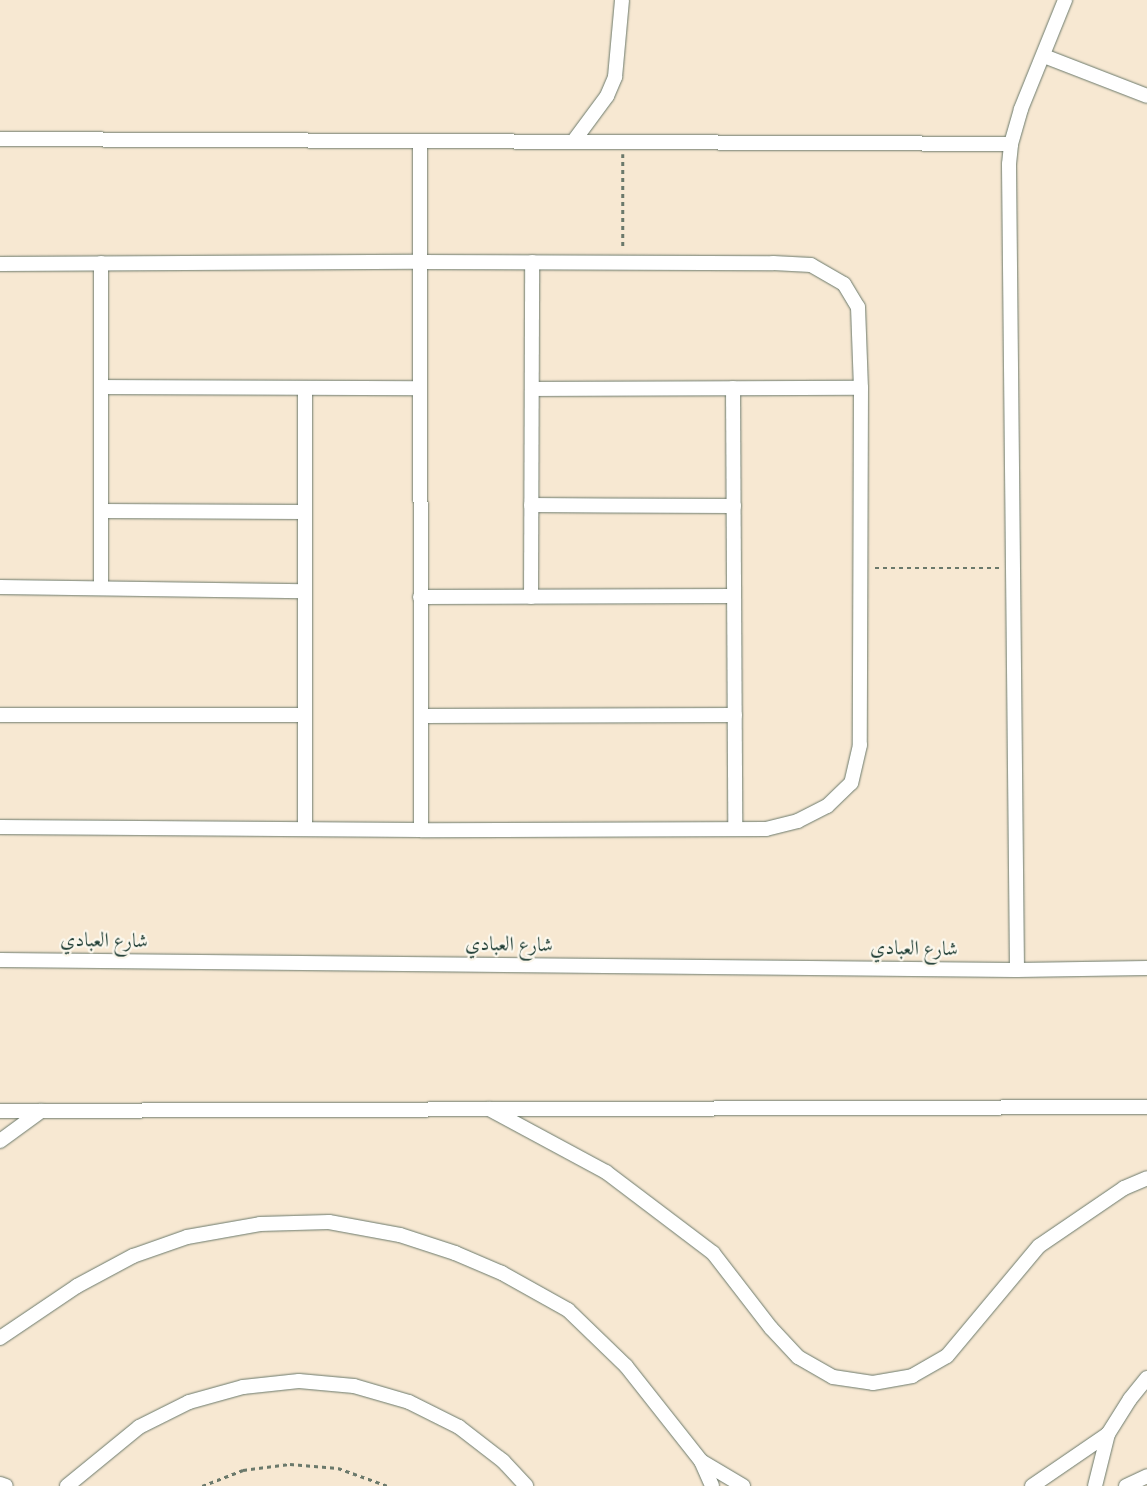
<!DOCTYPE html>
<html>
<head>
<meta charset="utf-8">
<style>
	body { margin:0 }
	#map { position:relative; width:1147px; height:1486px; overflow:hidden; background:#f7e8d2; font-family:"IM FELL DW Pica",Amiri,serif }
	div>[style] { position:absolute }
	.path>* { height:2.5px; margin-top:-1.25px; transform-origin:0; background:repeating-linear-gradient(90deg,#6b796b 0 4px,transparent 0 8px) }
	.roads { filter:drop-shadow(0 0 1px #6b796b) drop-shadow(0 0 1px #6b796b) }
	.street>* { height:14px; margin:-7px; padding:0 7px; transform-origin:7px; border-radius:7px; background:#fff }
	span { translate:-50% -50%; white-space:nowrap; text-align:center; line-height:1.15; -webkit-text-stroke:4.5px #fbf7ec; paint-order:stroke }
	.street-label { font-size:20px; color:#1f3d34 }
</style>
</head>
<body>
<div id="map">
	<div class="path">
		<i style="left:623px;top:154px;width:94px;rotate:90deg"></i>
		<i style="left:875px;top:568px;width:124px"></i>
		<i style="left:202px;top:1486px;width:44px;rotate:-21.3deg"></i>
		<i style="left:243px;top:1470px;width:47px;rotate:-7.3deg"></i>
		<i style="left:290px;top:1464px;width:48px;rotate:4.8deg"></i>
		<i style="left:338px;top:1468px;width:53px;rotate:19.8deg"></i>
	</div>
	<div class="roads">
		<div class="street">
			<i style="left:1044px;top:56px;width:110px;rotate:21.2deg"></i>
			<i style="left:0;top:139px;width:1011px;rotate:0.28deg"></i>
			<i style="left:420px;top:141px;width:689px;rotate:89.92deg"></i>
			<i style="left:573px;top:142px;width:57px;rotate:-53.5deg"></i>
			<i style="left:607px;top:96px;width:21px;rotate:-67deg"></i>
			<i style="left:615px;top:77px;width:77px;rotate:-84.8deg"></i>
			<i style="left:0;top:264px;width:419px;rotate:-0.3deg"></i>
			<i style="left:419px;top:262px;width:354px;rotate:0.2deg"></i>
			<i style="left:773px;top:263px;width:38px;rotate:3deg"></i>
			<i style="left:811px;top:265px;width:38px;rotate:30deg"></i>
			<i style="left:844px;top:284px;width:27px;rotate:59deg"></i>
			<i style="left:858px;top:307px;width:81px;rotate:87.9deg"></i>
			<i style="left:861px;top:388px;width:357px;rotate:90.2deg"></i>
			<i style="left:860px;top:745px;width:39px;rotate:103deg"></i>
			<i style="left:851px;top:783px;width:33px;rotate:136deg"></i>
			<i style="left:827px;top:806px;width:33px;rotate:153deg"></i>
			<i style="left:798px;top:821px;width:33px;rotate:166deg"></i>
			<i style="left:766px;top:829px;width:345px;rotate:179.8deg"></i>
			<i style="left:421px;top:830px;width:421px;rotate:-179.6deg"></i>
			<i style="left:101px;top:387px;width:319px;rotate:0.2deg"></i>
			<i style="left:305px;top:388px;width:441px;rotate:90deg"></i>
			<i style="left:733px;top:388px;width:441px;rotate:89.7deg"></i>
			<i style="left:532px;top:389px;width:329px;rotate:-0.2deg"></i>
			<i style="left:531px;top:505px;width:203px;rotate:0.3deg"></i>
			<i style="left:101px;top:511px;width:204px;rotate:0.3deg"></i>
			<i style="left:0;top:587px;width:305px;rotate:0.8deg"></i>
			<i style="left:101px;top:588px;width:325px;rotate:-90deg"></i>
			<i style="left:420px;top:597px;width:314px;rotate:-0.2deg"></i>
			<i style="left:531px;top:597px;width:335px;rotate:-89.8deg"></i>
			<i style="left:0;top:715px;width:305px"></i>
			<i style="left:421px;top:716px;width:314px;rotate:-0.2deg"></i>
			<i style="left:0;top:960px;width:1017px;rotate:0.56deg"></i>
			<i style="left:1017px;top:970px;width:130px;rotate:-0.9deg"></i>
			<i style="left:1017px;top:970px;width:806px;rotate:-90.57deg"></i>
			<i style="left:1009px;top:164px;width:20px;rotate:-84deg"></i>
			<i style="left:1011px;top:144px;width:36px;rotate:-74deg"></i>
			<i style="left:1021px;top:109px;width:118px;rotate:-68deg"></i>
			<i style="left:489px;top:1109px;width:133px;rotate:28.3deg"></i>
			<i style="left:606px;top:1172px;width:134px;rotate:37.1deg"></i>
			<i style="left:713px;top:1253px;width:95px;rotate:52.3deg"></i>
			<i style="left:771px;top:1328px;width:40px;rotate:47deg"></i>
			<i style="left:798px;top:1357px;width:40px;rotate:29.7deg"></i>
			<i style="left:833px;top:1377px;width:40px;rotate:8.5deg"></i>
			<i style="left:873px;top:1383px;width:40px;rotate:-10deg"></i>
			<i style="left:912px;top:1376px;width:40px;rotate:-29.7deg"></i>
			<i style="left:947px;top:1356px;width:143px;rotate:-50.1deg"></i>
			<i style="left:1039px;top:1246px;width:103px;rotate:-34.3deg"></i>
			<i style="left:1124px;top:1188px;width:25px;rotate:-23deg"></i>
			<i style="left:0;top:1111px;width:1147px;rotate:-0.2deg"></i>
			<i style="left:0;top:1141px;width:51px;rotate:-36.2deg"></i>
			<i style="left:0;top:1338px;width:93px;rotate:-34deg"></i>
			<i style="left:77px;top:1286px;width:64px;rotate:-28.2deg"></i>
			<i style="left:133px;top:1256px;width:57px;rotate:-19.4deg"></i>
			<i style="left:187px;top:1237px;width:74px;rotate:-10.1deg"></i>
			<i style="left:260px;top:1224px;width:69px;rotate:-1.7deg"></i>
			<i style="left:329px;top:1222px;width:72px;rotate:10.4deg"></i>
			<i style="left:400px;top:1235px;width:58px;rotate:18.1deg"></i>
			<i style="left:455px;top:1253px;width:51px;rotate:23.1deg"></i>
			<i style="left:502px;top:1273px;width:76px;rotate:29.3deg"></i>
			<i style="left:568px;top:1310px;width:81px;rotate:44deg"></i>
			<i style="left:626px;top:1366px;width:121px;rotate:51.7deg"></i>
			<i style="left:701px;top:1461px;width:49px;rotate:30.8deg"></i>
			<i style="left:701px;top:1461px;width:27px;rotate:66deg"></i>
			<i style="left:0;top:1484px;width:6px;rotate:18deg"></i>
			<i style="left:67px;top:1486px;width:93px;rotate:-39.3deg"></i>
			<i style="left:139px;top:1427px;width:56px;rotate:-26.6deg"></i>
			<i style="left:189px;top:1402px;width:56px;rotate:-15.5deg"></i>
			<i style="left:243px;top:1387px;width:56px;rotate:-6.1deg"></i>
			<i style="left:299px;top:1381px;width:55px;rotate:5.2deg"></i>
			<i style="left:354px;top:1386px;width:57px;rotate:16.2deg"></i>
			<i style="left:409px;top:1402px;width:56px;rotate:26.6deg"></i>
			<i style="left:459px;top:1427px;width:56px;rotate:37.7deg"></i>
			<i style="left:503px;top:1461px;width:34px;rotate:47deg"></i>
			<i style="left:1032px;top:1486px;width:92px;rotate:-34.4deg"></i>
			<i style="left:1095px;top:1486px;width:54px;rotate:-76deg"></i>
			<i style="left:1108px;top:1434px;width:41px;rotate:-57.8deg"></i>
			<i style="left:1130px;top:1399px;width:27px;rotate:-51deg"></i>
			<i style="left:1126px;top:1486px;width:23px;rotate:-25deg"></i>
		</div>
	</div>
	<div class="street-label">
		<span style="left:104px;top:941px;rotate:1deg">شارع العبادي</span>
		<span style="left:509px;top:945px;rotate:1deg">شارع العبادي</span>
		<span style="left:914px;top:949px;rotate:1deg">شارع العبادي</span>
	</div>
</div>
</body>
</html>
